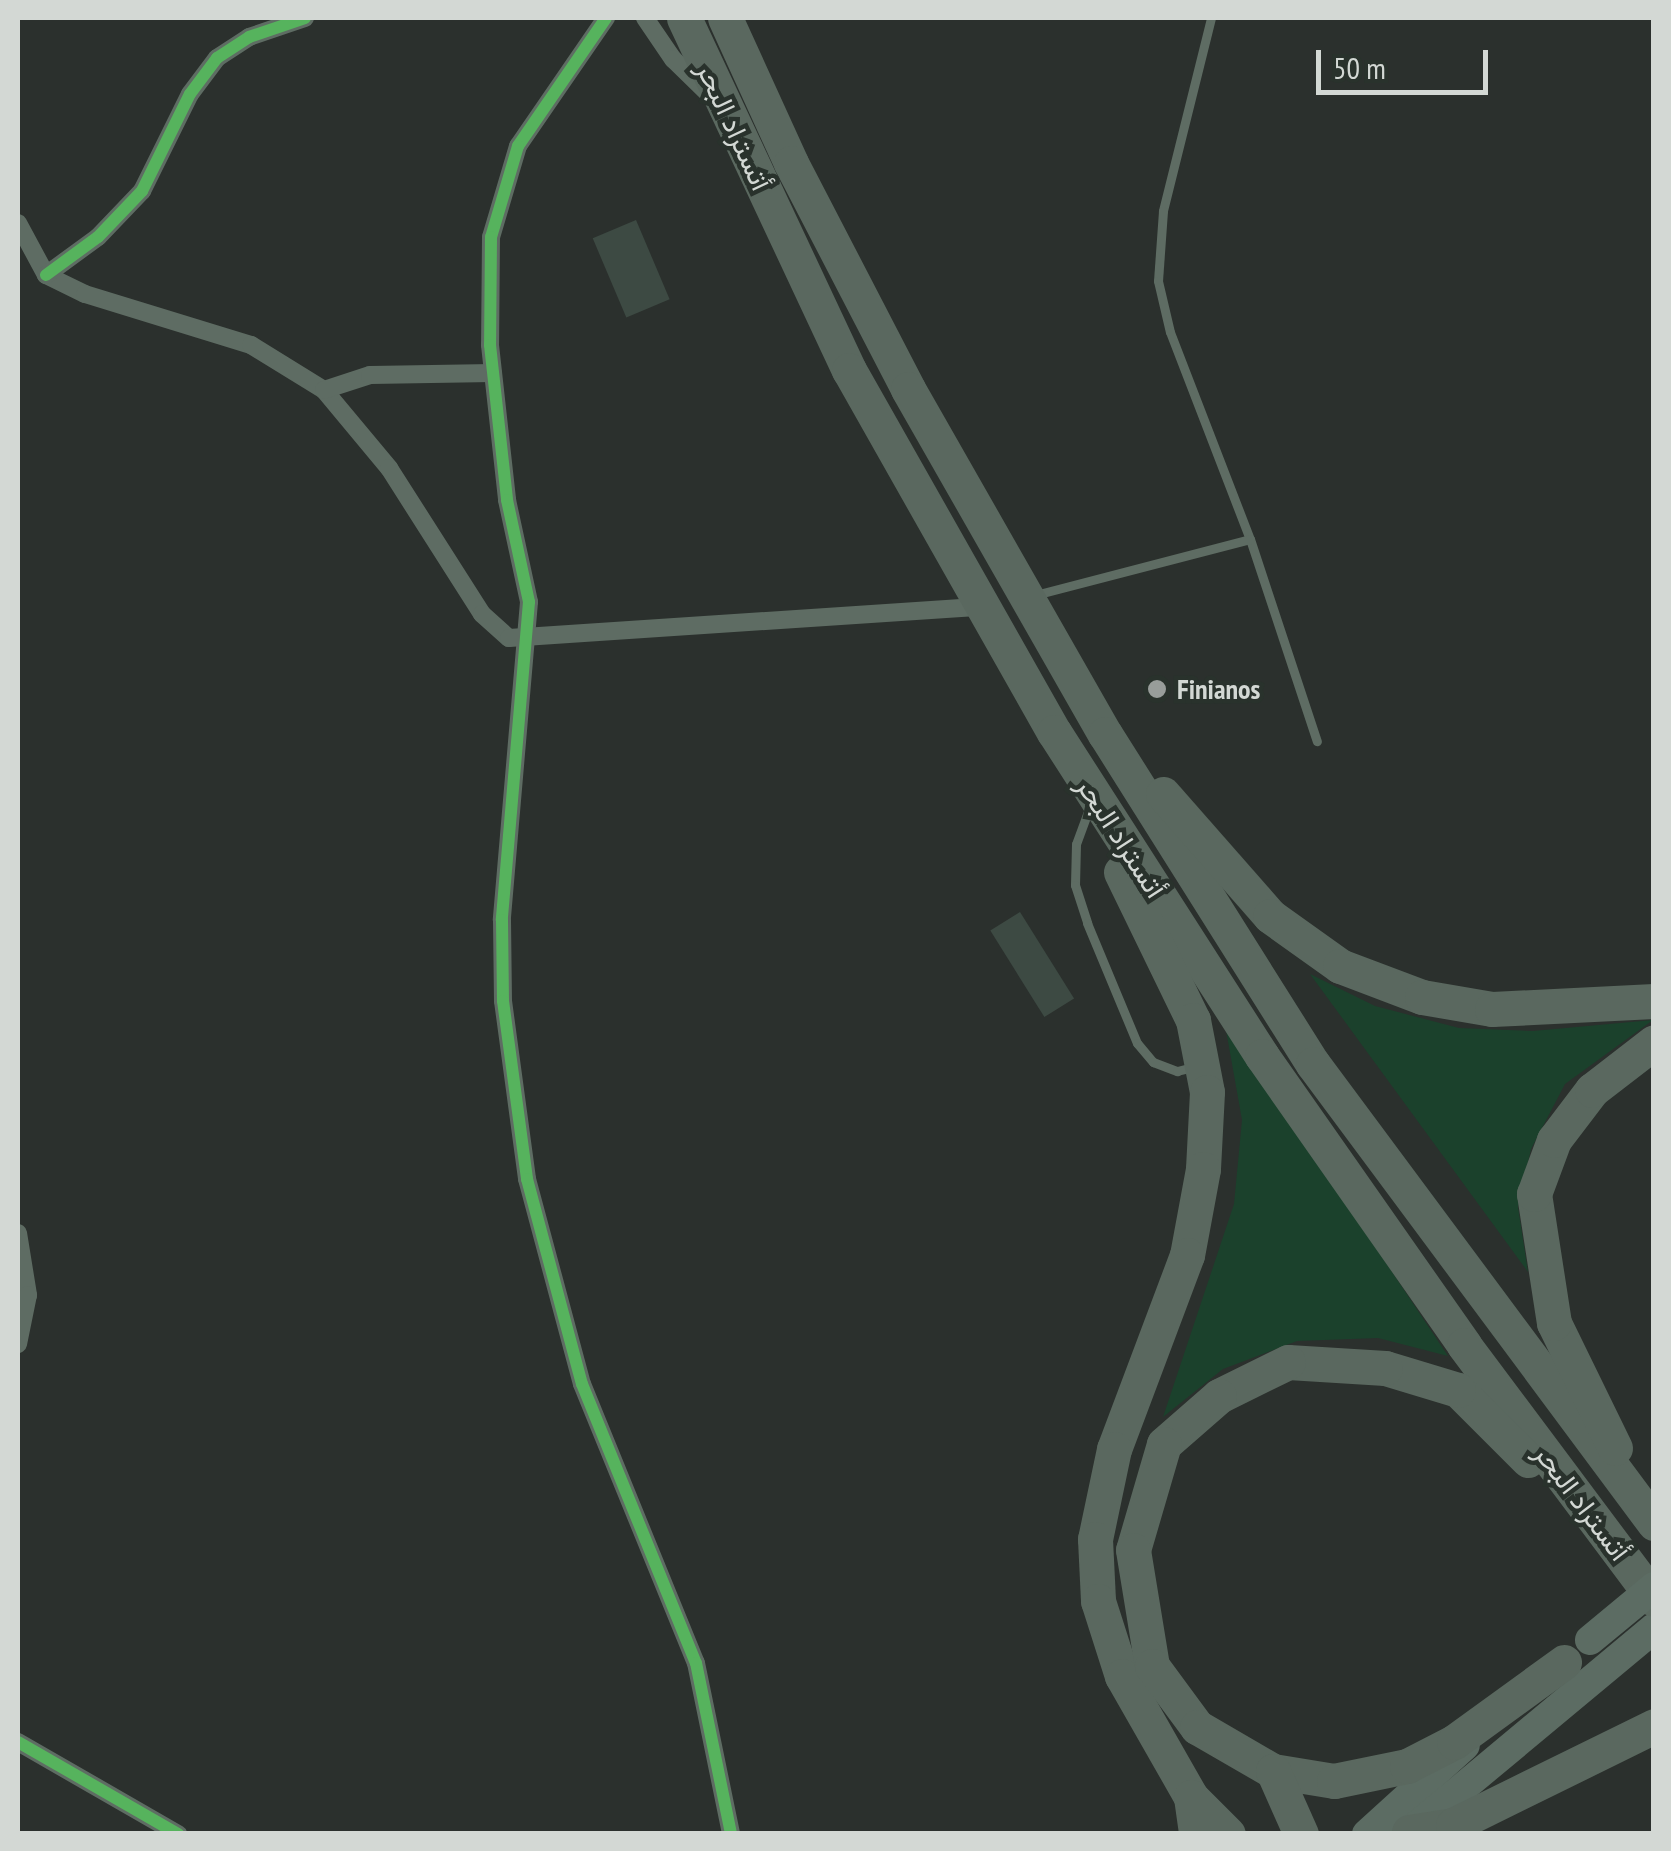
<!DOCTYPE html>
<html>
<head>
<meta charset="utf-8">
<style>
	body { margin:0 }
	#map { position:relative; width:1671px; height:1851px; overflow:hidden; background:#2b302d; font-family:"PT Sans Narrow",Vazirmatn,sans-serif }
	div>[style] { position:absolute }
	.green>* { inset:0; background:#1b412c }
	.building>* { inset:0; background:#3d4a43; transform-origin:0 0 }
	.lane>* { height:9px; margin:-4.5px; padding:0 4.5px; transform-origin:4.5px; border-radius:4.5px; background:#5e6c63 }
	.street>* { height:18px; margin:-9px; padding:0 9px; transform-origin:9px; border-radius:9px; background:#5e6c63 }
	.primary>* { height:30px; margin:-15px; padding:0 15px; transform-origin:15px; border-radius:15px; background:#5c6c63 }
	.highway>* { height:35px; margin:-17.5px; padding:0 17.5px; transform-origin:17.5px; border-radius:17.5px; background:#5a685f }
	.primary-bridge>* { height:30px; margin:-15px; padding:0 15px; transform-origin:15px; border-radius:15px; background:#5c6c63 }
	.cycleway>* { height:12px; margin:-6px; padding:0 6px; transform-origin:6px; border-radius:6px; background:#56b35d }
	.dots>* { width:28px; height:28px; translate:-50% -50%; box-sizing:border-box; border:5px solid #29322c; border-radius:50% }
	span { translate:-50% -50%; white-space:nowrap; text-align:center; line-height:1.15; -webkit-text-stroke:9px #29322c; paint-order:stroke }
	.street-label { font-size:28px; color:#d3d8d4 }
	.poi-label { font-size:28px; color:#d3d8d4; font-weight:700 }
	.left { translate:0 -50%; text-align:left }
	.frame { position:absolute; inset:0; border:20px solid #d3d8d4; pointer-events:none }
	.scale { position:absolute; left:1316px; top:50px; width:172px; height:45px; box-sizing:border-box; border:5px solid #d3d8d4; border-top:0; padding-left:12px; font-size:30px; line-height:35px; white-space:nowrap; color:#d3d8d4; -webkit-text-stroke:8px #29322c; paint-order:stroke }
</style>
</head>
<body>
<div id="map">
	<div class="green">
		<i style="clip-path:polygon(1310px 974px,1375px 1006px,1459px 1028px,1533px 1031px,1653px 1020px,1565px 1084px,1531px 1149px,1518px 1207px,1528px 1272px)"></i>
		<i style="clip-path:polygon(1224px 1019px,1448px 1356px,1378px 1338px,1297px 1341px,1223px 1369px,1163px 1417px,1234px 1204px,1242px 1120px)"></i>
	</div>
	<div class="building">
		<i style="left:636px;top:220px;width:86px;height:47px;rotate:67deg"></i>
		<i style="left:1020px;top:912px;width:102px;height:35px;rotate:58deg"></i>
	</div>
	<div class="lane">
		<i style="left:1211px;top:18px;width:199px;rotate:104deg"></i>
		<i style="left:1163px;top:211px;width:70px;rotate:94.1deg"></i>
		<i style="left:1158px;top:281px;width:52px;rotate:76.8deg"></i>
		<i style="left:1170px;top:332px;width:222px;rotate:68.9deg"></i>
		<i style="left:1250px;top:539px;width:213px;rotate:71.7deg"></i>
		<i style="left:1035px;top:595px;width:222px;rotate:-14.6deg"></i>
		<i style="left:1090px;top:806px;width:40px;rotate:110.2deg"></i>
		<i style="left:1076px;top:844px;width:41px;rotate:91.4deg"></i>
		<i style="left:1075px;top:885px;width:40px;rotate:72deg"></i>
		<i style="left:1087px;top:923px;width:130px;rotate:67.4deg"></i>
		<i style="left:1137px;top:1043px;width:25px;rotate:50deg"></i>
		<i style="left:1153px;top:1062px;width:26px;rotate:21deg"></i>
		<i style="left:1177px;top:1071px;width:16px;rotate:-14deg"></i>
	</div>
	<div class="street">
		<i style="left:606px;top:18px;width:155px;rotate:124.5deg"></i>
		<i style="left:518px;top:146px;width:95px;rotate:106.5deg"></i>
		<i style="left:491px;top:237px;width:108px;rotate:90.5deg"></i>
		<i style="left:490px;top:345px;width:156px;rotate:83.7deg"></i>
		<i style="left:507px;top:500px;width:104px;rotate:77.8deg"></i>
		<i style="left:529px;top:602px;width:319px;rotate:94.9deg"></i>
		<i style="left:502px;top:920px;width:81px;rotate:89.3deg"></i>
		<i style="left:503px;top:1001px;width:180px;rotate:82.3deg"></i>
		<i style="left:527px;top:1179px;width:212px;rotate:75deg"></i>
		<i style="left:582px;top:1384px;width:301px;rotate:67.8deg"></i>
		<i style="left:696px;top:1663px;width:175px;rotate:78.4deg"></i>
		<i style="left:645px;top:18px;width:50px;rotate:55.7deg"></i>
		<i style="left:673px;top:59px;width:54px;rotate:44.3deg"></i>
		<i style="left:18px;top:223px;width:59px;rotate:61.7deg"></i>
		<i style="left:46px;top:275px;width:43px;rotate:26deg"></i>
		<i style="left:85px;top:294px;width:174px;rotate:17.1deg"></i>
		<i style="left:251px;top:345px;width:86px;rotate:31.7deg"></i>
		<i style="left:324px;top:390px;width:102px;rotate:50.2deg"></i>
		<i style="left:389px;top:468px;width:173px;rotate:57.5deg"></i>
		<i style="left:482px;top:614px;width:36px;rotate:42deg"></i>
		<i style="left:509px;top:638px;width:472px;rotate:-3.8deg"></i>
		<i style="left:46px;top:275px;width:64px;rotate:-36.2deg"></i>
		<i style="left:98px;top:237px;width:64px;rotate:-46.3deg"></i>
		<i style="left:142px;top:191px;width:108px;rotate:-63.7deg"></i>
		<i style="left:190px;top:94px;width:45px;rotate:-53.1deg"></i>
		<i style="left:217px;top:58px;width:38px;rotate:-33deg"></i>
		<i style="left:249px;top:37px;width:59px;rotate:-18.7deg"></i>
		<i style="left:324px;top:390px;width:48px;rotate:-18.1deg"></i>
		<i style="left:370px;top:375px;width:123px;rotate:-0.9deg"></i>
		<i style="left:18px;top:1233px;width:63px;rotate:80.8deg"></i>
		<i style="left:28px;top:1295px;width:50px;rotate:101.5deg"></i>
		<i style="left:18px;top:1742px;width:185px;rotate:29.9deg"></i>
	</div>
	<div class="primary">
		<i style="left:1367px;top:1834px;width:132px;rotate:-42.2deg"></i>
		<i style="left:1407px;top:1834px;width:322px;rotate:-39.8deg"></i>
	</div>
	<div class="highway">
		<i style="left:684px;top:18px;width:389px;rotate:64.9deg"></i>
		<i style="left:849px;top:370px;width:416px;rotate:60.5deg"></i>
		<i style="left:1054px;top:732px;width:385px;rotate:57.3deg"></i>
		<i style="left:1262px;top:1056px;width:353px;rotate:55deg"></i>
		<i style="left:1464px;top:1345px;width:317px;rotate:53.2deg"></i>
		<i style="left:725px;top:18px;width:159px;rotate:65.5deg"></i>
		<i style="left:791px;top:163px;width:254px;rotate:62.6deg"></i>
		<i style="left:908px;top:389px;width:397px;rotate:60.3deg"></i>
		<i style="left:1105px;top:734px;width:390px;rotate:57.8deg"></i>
		<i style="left:1313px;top:1064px;width:572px;rotate:53.39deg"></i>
		<i style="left:1163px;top:794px;width:162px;rotate:48.7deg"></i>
		<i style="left:1270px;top:916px;width:86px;rotate:35.5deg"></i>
		<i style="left:1340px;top:966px;width:88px;rotate:20.7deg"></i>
		<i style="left:1422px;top:997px;width:71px;rotate:9.7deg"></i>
		<i style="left:1492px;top:1009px;width:162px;rotate:-2.8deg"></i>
		<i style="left:1121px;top:872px;width:165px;rotate:64.1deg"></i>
		<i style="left:1193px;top:1020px;width:73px;rotate:79deg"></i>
		<i style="left:1207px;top:1092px;width:77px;rotate:93deg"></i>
		<i style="left:1203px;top:1169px;width:87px;rotate:100.5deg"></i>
		<i style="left:1187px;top:1255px;width:207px;rotate:110.6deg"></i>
		<i style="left:1114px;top:1449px;width:92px;rotate:101.9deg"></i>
		<i style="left:1095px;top:1539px;width:62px;rotate:87.2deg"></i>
		<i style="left:1098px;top:1601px;width:79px;rotate:72.3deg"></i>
		<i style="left:1122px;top:1676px;width:139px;rotate:60.3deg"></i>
		<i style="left:1191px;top:1797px;width:37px;rotate:82deg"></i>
		<i style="left:1615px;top:1448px;width:139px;rotate:-116deg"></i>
		<i style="left:1554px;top:1323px;width:131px;rotate:-98.8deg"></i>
		<i style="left:1534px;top:1194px;width:58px;rotate:-69.7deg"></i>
		<i style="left:1554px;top:1140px;width:63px;rotate:-52.8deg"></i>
		<i style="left:1592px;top:1090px;width:78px;rotate:-37.7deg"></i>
		<i style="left:1528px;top:1460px;width:99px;rotate:-135deg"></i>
		<i style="left:1458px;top:1390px;width:76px;rotate:-163.2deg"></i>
		<i style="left:1385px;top:1368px;width:97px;rotate:-176.5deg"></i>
		<i style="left:1288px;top:1362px;width:77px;rotate:153.8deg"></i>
		<i style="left:1219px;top:1396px;width:73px;rotate:138.9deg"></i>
		<i style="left:1164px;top:1444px;width:110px;rotate:106.3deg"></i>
		<i style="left:1133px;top:1550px;width:118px;rotate:80.7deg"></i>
		<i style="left:1152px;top:1666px;width:76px;rotate:53.6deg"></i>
		<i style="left:1197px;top:1727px;width:88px;rotate:30.1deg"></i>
		<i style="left:1273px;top:1771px;width:62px;rotate:9.3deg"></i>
		<i style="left:1334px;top:1781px;width:75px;rotate:-11.6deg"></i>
		<i style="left:1407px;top:1766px;width:53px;rotate:-27.1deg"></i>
		<i style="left:1454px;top:1742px;width:136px;rotate:-36deg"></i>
		<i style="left:1273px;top:1771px;width:69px;rotate:66deg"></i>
		<i style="left:1191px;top:1797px;width:52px;rotate:45deg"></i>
		<i style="left:1409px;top:1832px;width:45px;rotate:-9deg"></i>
		<i style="left:1453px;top:1825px;width:224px;rotate:-26.2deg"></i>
	</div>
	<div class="primary-bridge">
		<i style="left:1590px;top:1640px;width:83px;rotate:-39.6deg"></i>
	</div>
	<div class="cycleway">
		<i style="left:606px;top:18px;width:155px;rotate:124.5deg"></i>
		<i style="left:518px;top:146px;width:95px;rotate:106.5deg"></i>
		<i style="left:491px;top:237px;width:108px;rotate:90.5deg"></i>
		<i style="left:490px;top:345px;width:156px;rotate:83.7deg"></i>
		<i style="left:507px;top:500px;width:104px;rotate:77.8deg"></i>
		<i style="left:529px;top:602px;width:319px;rotate:94.9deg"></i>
		<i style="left:502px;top:920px;width:81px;rotate:89.3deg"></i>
		<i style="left:503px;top:1001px;width:180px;rotate:82.3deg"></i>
		<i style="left:527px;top:1179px;width:212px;rotate:75deg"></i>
		<i style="left:582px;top:1384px;width:301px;rotate:67.8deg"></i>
		<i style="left:696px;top:1663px;width:175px;rotate:78.4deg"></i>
		<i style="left:46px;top:275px;width:64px;rotate:-36.2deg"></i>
		<i style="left:98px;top:237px;width:64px;rotate:-46.3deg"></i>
		<i style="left:142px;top:191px;width:108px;rotate:-63.7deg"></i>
		<i style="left:190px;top:94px;width:45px;rotate:-53.1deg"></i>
		<i style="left:217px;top:58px;width:38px;rotate:-33deg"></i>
		<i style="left:249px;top:37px;width:59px;rotate:-18.7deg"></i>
		<i style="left:18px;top:1742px;width:185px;rotate:29.9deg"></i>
	</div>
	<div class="dots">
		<i style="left:1157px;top:689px;background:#989d9a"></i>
	</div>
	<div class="street-label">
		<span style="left:734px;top:126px;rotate:65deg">أتستراد البحر</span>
		<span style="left:1121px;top:837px;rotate:57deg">أتستراد البحر</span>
		<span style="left:1582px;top:1502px;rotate:53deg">أتستراد البحر</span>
	</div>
	<div class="poi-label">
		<span class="left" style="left:1177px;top:689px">Finianos</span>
	</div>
	<div class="frame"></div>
	<div class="scale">50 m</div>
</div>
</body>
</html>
